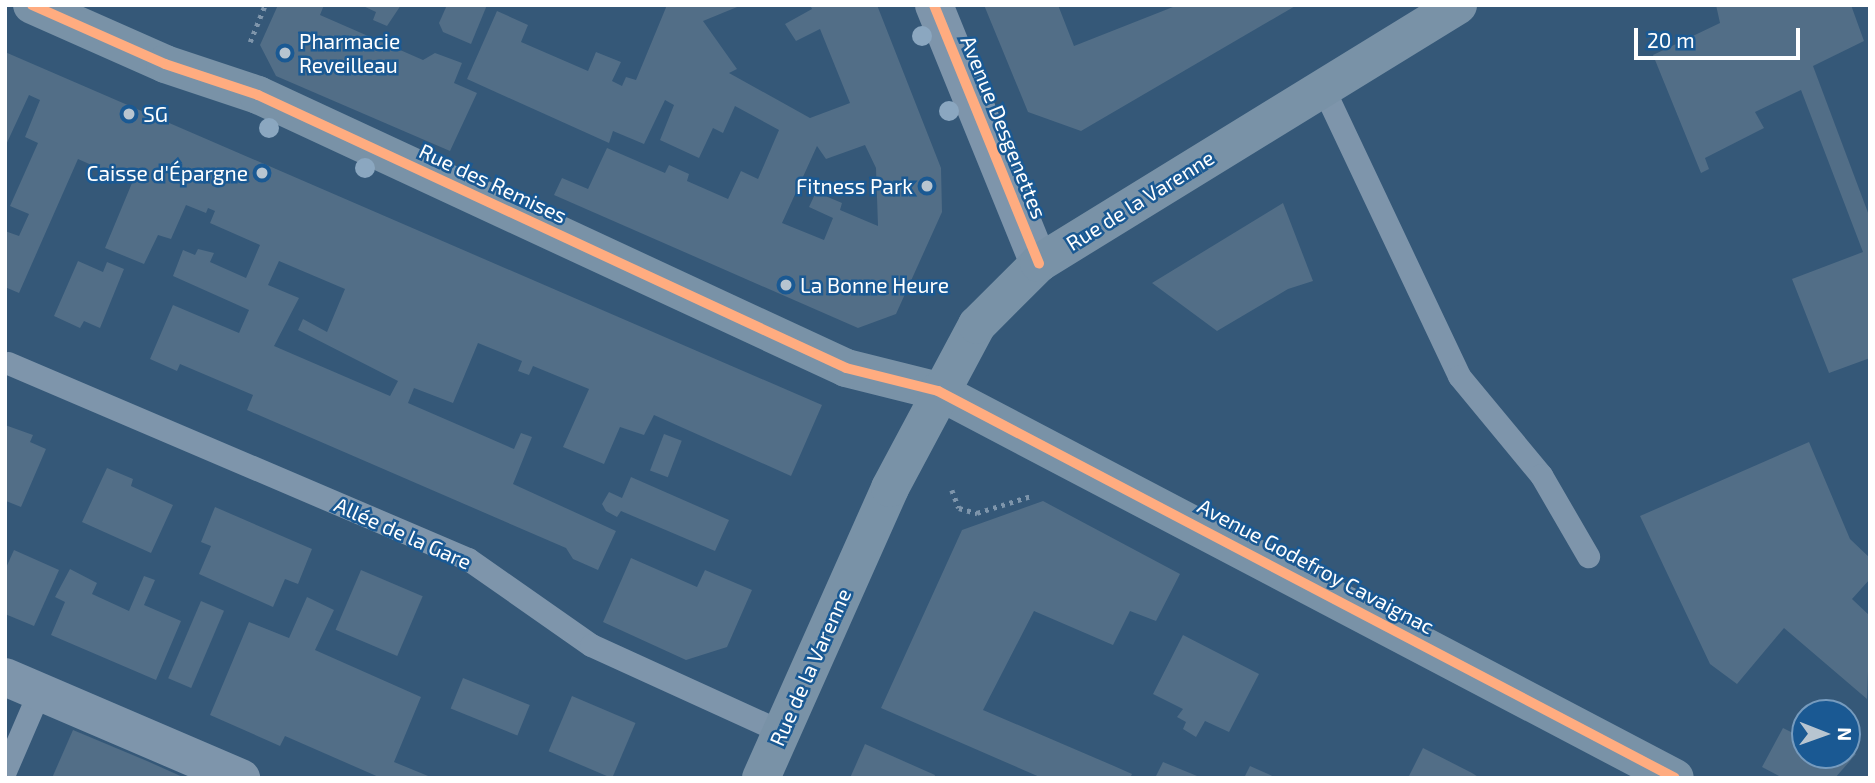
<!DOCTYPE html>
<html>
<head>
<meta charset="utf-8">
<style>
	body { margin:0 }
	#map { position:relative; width:1875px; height:783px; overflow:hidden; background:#355878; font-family:"Exo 2",sans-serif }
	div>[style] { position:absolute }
	.building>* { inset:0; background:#526e87; transform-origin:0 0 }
	.path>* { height:4.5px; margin-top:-2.25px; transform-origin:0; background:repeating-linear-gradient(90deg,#7e95ab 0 3.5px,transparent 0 8.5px) }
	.lane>* { height:23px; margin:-11.5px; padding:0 11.5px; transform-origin:11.5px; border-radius:11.5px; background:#7e95ab }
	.street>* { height:38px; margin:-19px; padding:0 19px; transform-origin:19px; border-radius:19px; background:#7e95ab }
	.secondary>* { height:38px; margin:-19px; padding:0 19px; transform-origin:19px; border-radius:19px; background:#7992a7 }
	.cycleway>* { height:10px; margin:-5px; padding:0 5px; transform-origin:5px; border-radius:5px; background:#ffac80 }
	.trees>* { width:20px; height:20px; margin:-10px; border-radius:50%; background:#8ba7c0 }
	.dots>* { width:19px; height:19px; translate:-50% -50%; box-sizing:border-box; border:4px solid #1a5993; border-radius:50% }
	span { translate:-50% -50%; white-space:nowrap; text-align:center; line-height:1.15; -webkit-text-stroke:5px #1a5993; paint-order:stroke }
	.poi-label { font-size:21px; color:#fff }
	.left { translate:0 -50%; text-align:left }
	.right { translate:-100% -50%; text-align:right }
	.street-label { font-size:21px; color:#fff }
	.frame { position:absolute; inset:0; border:7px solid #fff; pointer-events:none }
	.north { position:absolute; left:1791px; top:699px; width:70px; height:70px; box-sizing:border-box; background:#1a5993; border:2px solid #769bbe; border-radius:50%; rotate:91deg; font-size:19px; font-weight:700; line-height:28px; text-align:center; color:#fff }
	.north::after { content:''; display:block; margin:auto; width:24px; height:32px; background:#b8c5d0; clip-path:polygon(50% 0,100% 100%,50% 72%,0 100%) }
	.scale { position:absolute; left:1634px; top:28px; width:166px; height:32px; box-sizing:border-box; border:4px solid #fff; border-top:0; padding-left:9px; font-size:21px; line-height:24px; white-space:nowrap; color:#fff; -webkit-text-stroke:5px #1a5993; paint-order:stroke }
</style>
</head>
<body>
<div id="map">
	<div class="building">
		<i style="clip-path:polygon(278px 5px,324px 5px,320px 15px,423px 60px,435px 53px,462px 63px,454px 83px,477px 93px,450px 151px,276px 76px,260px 45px)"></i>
		<i style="clip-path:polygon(361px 5px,401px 5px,387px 26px,373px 20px,376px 12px)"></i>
		<i style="clip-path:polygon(447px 5px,487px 5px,471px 44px,443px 32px,439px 23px)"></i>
		<i style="clip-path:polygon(evenodd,667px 5px,742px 5px,703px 21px,737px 69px,729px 73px,810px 118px,850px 103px,820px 29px,796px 41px,785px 24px,812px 9px,810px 5px,877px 5px,941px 168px,942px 212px,896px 314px,858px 328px,554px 195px,562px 178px,588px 189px,607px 148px,665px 173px,669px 165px,689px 174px,687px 181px,728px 199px,741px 171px,758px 179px,779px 130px,735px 106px,723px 133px,713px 128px,699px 158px,660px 140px,674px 105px,665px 100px,644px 144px,613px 131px,609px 143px,467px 79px,497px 11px,528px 25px,521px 42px,588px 71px,596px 52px,621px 62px,612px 81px,622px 86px,626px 77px,636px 80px,667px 5px,865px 145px,876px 168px,878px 226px,840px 210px,842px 203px,816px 192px,809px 207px,833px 218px,824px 240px,782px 223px,817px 146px,826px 159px,865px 145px)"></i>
		<i style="clip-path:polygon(984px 5px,1058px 5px,1074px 46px,1178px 5px,1297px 5px,1081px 131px,1028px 112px)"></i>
		<i style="clip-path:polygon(1716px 5px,1851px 5px,1864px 41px,1813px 66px,1870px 218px,1870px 358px,1829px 373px,1792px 279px,1863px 252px,1801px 90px,1755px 112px,1764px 128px,1705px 158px,1709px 169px,1701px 173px,1653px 55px,1720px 23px)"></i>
		<i style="clip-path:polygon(evenodd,5px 52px,822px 405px,791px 476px,654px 415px,644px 435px,620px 427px,604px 464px,563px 447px,589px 389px,533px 366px,529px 375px,518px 371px,522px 361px,478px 343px,453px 403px,414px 388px,408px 403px,514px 449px,521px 433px,532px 437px,513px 484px,616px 531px,598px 570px,573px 559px,566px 548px,247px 410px,253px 395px,180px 364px,177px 371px,150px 359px,173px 305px,239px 333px,249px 310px,173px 276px,183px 250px,195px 255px,198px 249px,214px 253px,210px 262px,246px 278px,260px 245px,210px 223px,215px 211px,208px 208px,206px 213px,186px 205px,171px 239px,158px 235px,144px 264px,105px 248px,132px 183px,78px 159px,19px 293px,5px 287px,5px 231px,19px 236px,29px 214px,10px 206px,38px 143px,25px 137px,40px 100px,29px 95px,5px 147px,5px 52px,279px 261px,345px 289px,327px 332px,303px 319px,298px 330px,398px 381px,390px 396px,274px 346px,299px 298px,268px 285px,279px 261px)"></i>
		<i style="clip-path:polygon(1283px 203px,1313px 281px,1288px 289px,1217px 331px,1152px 283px)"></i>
		<i style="clip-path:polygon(78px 261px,103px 272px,107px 262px,124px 269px,100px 328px,84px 321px,80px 328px,54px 316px)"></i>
		<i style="clip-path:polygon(5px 425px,33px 435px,30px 442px,46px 449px,21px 507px,6px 501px)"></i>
		<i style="left:664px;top:434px;width:19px;height:39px;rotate:21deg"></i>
		<i style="clip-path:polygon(1809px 442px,1850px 539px,1870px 558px,1870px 579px,1852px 599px,1870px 616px,1867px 699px,1784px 628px,1737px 684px,1710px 664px,1640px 516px)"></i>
		<i style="clip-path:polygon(107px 468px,133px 479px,131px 486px,173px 505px,151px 553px,82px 522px)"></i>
		<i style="clip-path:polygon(631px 477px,729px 520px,715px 551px,621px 511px,617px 517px,606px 511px,602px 504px,609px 492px,622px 498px)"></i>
		<i style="clip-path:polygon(1043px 501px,1180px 574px,1156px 621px,1130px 611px,1113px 645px,1034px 611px,983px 710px,1114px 766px,1132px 774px,1130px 778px,1042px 778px,881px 708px,962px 530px)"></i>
		<i style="clip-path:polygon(215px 507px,312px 549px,298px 584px,285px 579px,273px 607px,199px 574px,211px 546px,201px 542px)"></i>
		<i style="clip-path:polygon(14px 550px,59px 570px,34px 626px,5px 614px,5px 570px)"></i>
		<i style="clip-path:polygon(631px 558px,697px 587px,705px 570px,752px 590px,727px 647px,686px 660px,603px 622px)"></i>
		<i style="clip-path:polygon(70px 569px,97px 583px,92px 594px,129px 611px,144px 576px,155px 580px,144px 605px,181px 621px,156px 680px,51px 635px,65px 602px,55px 597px)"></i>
		<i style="left:361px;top:570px;width:67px;height:65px;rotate:23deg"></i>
		<i style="clip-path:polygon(307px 597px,334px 610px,315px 650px,421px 697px,394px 762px,433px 778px,381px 778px,285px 736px,280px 746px,210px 715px,249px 622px,289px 638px)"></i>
		<i style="left:201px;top:601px;width:25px;height:84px;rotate:23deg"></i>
		<i style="clip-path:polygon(1183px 635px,1259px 674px,1229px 732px,1205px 721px,1196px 737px,1183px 729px,1186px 722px,1177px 717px,1183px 709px,1153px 694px)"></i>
		<i style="left:463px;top:678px;width:72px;height:33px;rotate:22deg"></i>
		<i style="left:572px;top:696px;width:69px;height:60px;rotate:23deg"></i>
		<i style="clip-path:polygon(1783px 728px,1805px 739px,1805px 755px,1847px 755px,1847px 749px,1856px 754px,1835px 778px,1783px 778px,1762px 767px)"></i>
		<i style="clip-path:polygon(73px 730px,147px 761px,185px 778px,52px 778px)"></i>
		<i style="clip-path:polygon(865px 744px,935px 775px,934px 778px,850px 778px)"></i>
		<i style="clip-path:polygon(1423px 748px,1472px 773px,1480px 778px,1408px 778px)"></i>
		<i style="clip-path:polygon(1163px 762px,1202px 778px,1155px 778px)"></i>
		<i style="clip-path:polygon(1250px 766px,1277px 778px,1244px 778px)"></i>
	</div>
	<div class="path">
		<i style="left:250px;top:42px;width:40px;rotate:-68deg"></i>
		<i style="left:952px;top:490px;width:19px;rotate:69deg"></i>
		<i style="left:959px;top:508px;width:19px;rotate:16deg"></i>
		<i style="left:977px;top:513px;width:57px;rotate:-17.5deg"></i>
	</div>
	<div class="lane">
		<i style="left:1323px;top:88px;width:318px;rotate:64.7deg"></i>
		<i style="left:1459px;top:376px;width:129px;rotate:50.4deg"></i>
		<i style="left:1541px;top:475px;width:94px;rotate:59.9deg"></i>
		<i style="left:8px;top:363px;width:500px;rotate:23.08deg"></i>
		<i style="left:468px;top:559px;width:150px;rotate:35deg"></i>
		<i style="left:591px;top:645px;width:210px;rotate:24.5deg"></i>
		<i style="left:5px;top:771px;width:86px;rotate:-66.7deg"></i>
	</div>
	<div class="street">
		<i style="left:934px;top:5px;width:279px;rotate:67.9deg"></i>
		<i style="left:5px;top:677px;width:257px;rotate:23.2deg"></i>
	</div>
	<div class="secondary">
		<i style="left:32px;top:5px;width:145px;rotate:23.9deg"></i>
		<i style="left:165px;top:64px;width:98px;rotate:18.4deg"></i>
		<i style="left:258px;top:95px;width:648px;rotate:24.9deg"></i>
		<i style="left:846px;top:368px;width:95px;rotate:14deg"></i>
		<i style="left:938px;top:391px;width:832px;rotate:27.7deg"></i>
		<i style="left:761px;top:778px;width:317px;rotate:-66deg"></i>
		<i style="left:890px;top:488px;width:185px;rotate:-61.9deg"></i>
		<i style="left:977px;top:325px;width:88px;rotate:-45deg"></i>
		<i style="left:1039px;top:263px;width:492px;rotate:-31.6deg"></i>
	</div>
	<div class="cycleway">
		<i style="left:32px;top:5px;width:145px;rotate:23.9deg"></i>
		<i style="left:165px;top:64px;width:98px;rotate:18.4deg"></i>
		<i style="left:258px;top:95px;width:648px;rotate:24.9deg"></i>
		<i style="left:846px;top:368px;width:95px;rotate:14deg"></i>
		<i style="left:938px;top:391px;width:832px;rotate:27.7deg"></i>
		<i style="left:934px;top:5px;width:279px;rotate:67.9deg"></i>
	</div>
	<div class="trees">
		<i style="left:922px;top:36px"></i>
		<i style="left:949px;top:111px"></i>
		<i style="left:269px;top:128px"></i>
		<i style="left:365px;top:168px"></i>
	</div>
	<div class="dots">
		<i style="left:285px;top:53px;background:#b8c5d0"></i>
		<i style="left:129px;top:114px;background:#b8c5d0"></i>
		<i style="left:262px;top:173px;background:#b8c5d0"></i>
		<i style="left:927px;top:186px;background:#b8c5d0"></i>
		<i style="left:786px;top:285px;background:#b8c5d0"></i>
	</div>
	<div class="poi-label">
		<span class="left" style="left:299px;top:53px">Pharmacie<br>Reveilleau</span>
		<span class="left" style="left:143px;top:114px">SG</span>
		<span class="right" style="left:248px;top:173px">Caisse d'Épargne</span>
		<span class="right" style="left:913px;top:186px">Fitness Park</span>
		<span class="left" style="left:800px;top:285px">La Bonne Heure</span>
	</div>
	<div class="street-label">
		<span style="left:1004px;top:127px;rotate:68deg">Avenue Desgenettes</span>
		<span style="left:493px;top:183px;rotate:25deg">Rue des Remises</span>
		<span style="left:1140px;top:200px;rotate:-32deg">Rue de la Varenne</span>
		<span style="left:403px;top:533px;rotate:24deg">Allée de la Gare</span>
		<span style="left:1316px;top:566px;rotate:28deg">Avenue Godefroy Cavaignac</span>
		<span style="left:810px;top:667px;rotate:-66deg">Rue de la Varenne</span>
	</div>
	<div class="frame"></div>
	<div class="north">N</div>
	<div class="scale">20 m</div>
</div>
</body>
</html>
